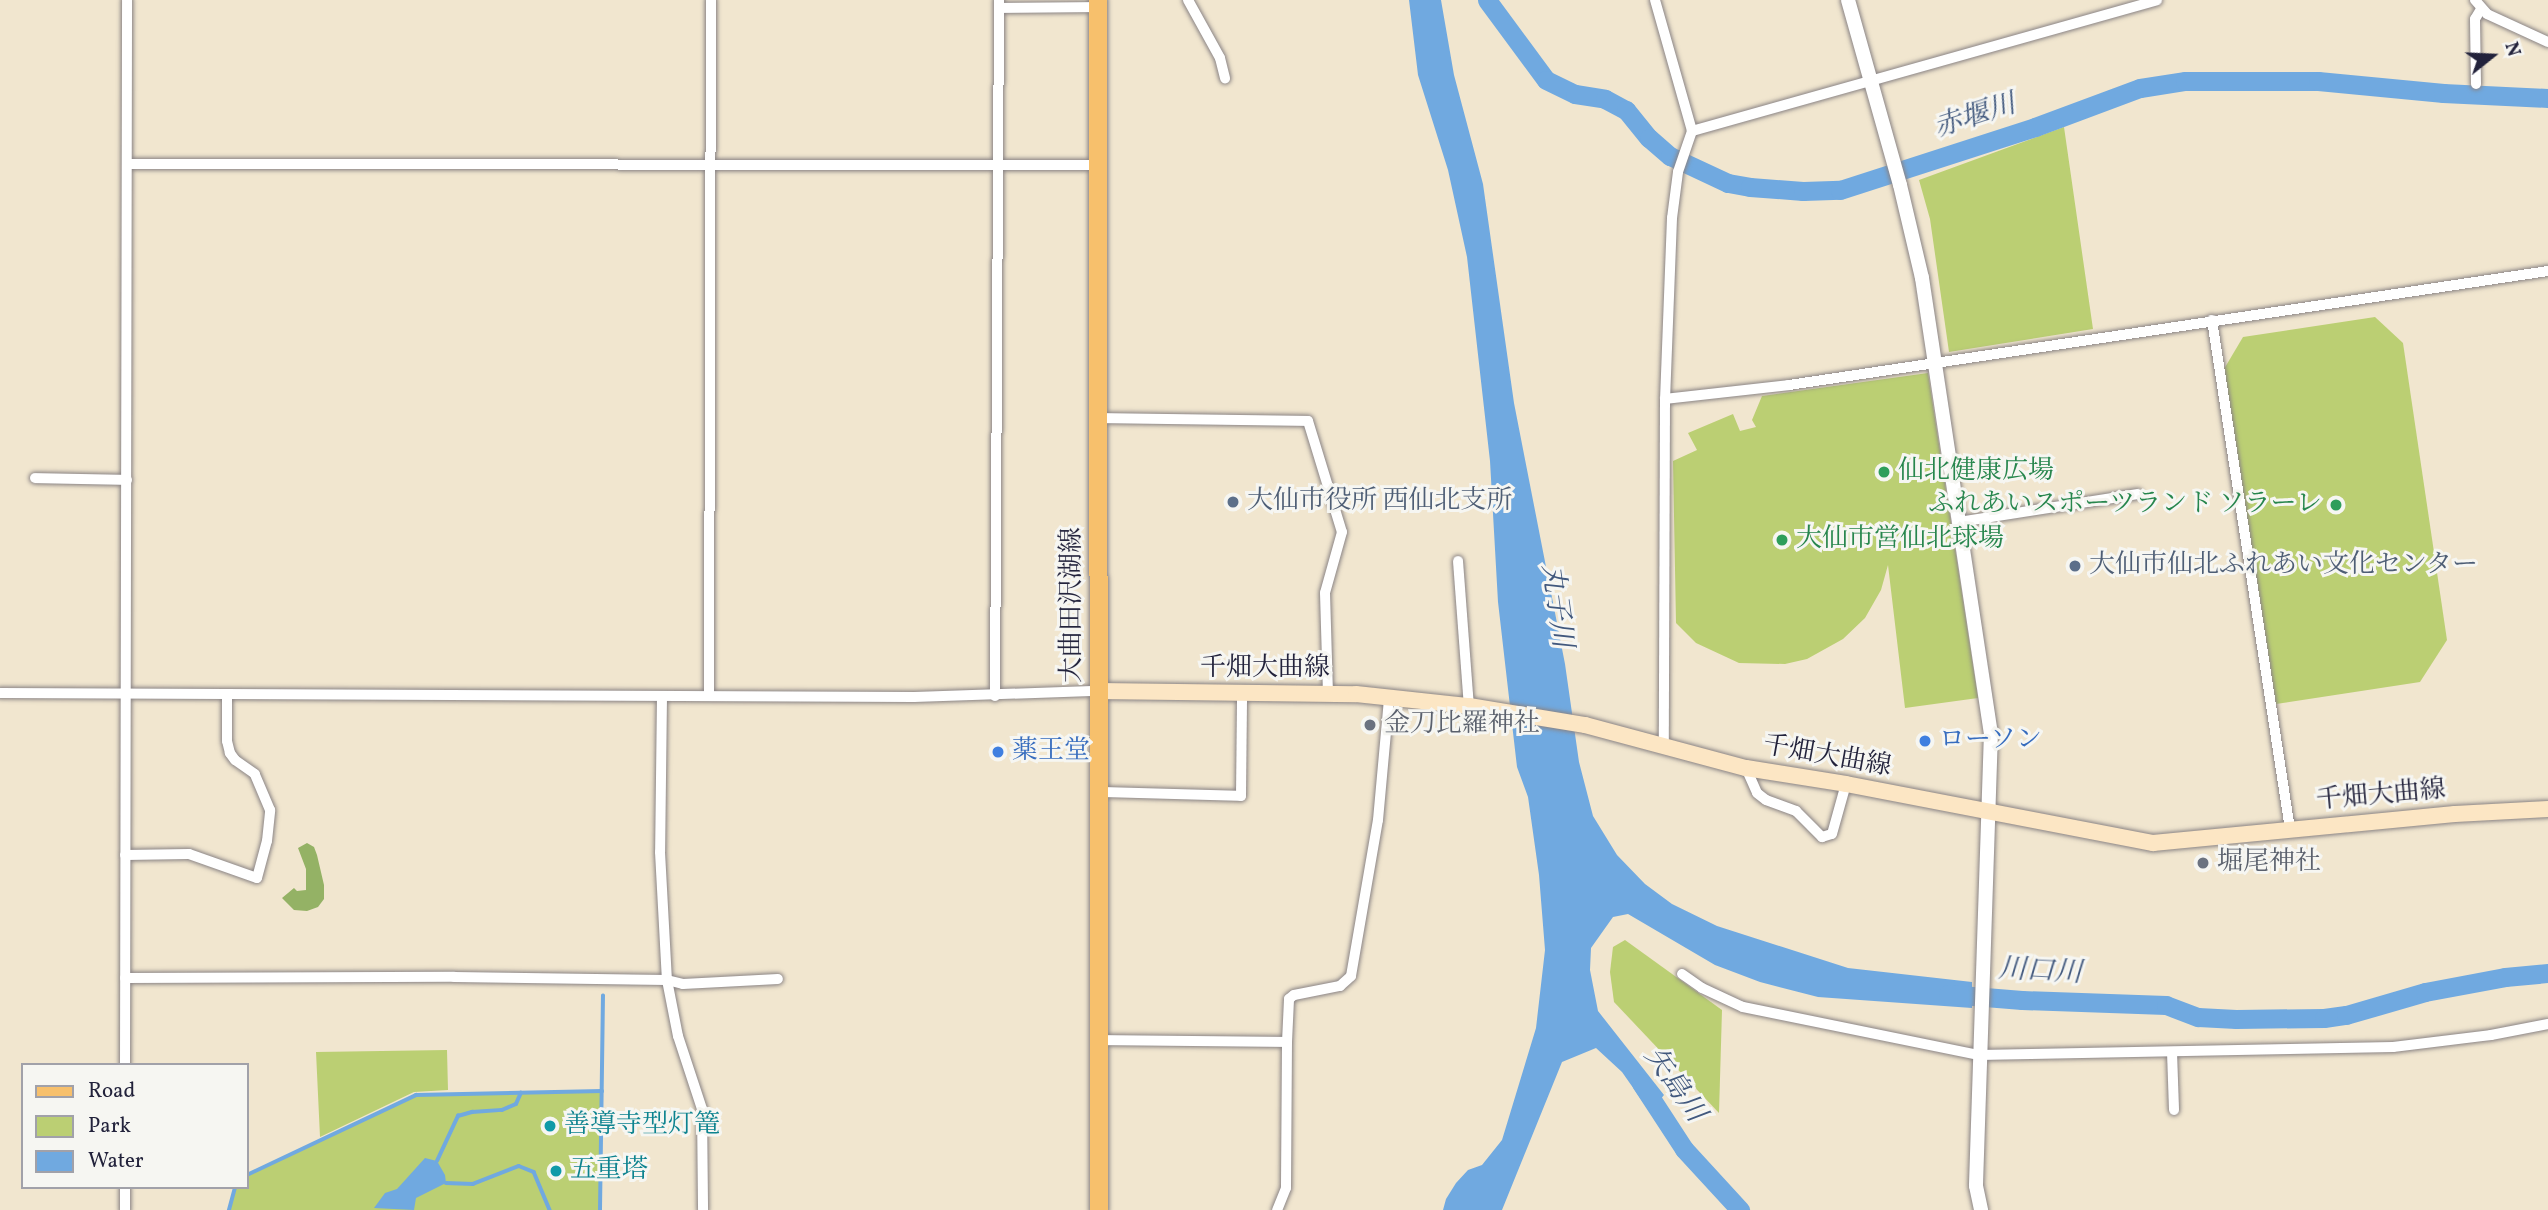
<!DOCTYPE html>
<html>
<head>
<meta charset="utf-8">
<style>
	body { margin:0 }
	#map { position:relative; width:2548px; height:1210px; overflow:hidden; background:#f1e6cf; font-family:Vollkorn,"Noto Serif JP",serif }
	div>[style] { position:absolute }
	.green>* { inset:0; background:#bbcf73 }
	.forest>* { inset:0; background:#94b265 }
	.water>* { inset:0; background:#70a9e0 }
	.stream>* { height:3.5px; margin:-1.75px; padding:0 1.75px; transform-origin:1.75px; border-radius:1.75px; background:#70a9e0 }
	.river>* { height:19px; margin:-9.5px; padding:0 9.5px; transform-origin:9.5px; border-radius:9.5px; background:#70a9e0 }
	.roads { filter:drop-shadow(0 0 2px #8a8485) drop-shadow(0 0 2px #8a8485) }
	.minor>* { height:10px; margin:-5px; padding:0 5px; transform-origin:5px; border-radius:5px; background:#fff }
	.tertiary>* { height:14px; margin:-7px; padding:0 7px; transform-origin:7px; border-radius:7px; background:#fff }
	.secondary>* { height:16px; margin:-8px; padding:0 8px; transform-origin:8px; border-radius:8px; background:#fce6c4 }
	.primary>* { height:18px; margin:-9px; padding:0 9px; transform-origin:9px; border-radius:9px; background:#f7c06c }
	.dots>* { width:19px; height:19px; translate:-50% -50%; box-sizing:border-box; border:4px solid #f6f6f2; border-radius:50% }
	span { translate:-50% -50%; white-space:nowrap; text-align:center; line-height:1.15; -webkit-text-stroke:6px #f6f6f2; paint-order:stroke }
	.leisure-label { font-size:26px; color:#27864d }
	.left { translate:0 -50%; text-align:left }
	.right { translate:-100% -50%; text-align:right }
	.service-label { font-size:26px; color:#4e5e75 }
	.street-label { font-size:26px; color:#22223b }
	.worship-label { font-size:26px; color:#5b616d }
	.shop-label { font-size:26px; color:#366cbe }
	.culture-label { font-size:26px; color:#0d838f }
	.water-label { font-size:28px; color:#41587d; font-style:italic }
	.legend { position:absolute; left:21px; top:1063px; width:228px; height:126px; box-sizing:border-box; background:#f6f6f2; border:2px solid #a1a1a9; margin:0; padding:9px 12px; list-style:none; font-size:21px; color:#22223b }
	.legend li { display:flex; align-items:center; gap:14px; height:35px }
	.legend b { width:35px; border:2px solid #a1a1a9 }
	.north { position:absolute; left:2457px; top:21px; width:70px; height:70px; -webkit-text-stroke:5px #f6f6f2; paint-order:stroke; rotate:72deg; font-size:19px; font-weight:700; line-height:28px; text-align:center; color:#22223b }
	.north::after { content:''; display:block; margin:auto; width:24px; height:32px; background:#22223b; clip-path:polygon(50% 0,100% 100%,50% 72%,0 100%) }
</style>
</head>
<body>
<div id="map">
	<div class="green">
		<i style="clip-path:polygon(2064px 127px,2093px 329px,1949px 352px,1930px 219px,1919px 180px)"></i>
		<i style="clip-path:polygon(2375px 317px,2403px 343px,2447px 640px,2420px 682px,2276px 704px,2224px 369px,2243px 337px)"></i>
		<i style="clip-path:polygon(1928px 373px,1978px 698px,1905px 708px,1888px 565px,1881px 590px,1865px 618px,1843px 639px,1807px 659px,1785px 664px,1739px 663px,1696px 643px,1676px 623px,1673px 461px,1697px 450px,1688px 433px,1733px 414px,1740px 431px,1756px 427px,1752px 420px,1762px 396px)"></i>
		<i style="clip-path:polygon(1625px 940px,1722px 1010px,1719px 1113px,1614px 1002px,1610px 972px,1613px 947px)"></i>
		<i style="clip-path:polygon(447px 1050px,448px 1090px,414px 1092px,320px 1137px,316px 1052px)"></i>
		<i style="clip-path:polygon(602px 1091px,600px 1210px,229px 1210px,235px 1187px,247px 1187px,247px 1175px,416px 1095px)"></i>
	</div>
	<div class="forest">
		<i style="clip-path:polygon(307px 843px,314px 847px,317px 855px,324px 885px,324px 899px,318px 907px,307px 911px,294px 910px,282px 898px,294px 888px,297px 891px,306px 890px,306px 869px,298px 848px)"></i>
	</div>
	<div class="water">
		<i style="clip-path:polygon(1409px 0,1441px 0,1454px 75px,1483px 184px,1514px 403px,1565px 664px,1579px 762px,1593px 816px,1617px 855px,1645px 884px,1672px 904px,1717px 926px,1848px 968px,1972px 982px,1972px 1008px,1818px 997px,1760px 982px,1715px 965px,1628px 914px,1613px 917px,1591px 948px,1590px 970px,1598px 1011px,1664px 1095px,1650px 1112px,1622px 1072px,1596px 1048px,1562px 1062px,1502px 1210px,1443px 1210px,1446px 1199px,1456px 1183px,1468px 1170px,1482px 1165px,1502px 1140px,1536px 1028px,1545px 950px,1539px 875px,1528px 797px,1517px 767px,1498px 602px,1490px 461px,1467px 257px,1448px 170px,1418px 75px)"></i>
		<i style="clip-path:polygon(425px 1158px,437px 1161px,445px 1175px,446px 1183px,416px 1198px,414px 1210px,374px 1208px,385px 1193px,397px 1189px)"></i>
	</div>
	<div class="stream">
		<i style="left:437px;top:1161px;width:50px;rotate:-65deg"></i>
		<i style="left:458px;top:1116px;width:15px;rotate:-16deg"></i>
		<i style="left:472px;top:1112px;width:30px;rotate:-4deg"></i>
		<i style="left:502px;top:1110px;width:15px;rotate:-23deg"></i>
		<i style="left:516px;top:1104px;width:12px;rotate:-66deg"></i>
		<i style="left:247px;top:1175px;width:187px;rotate:-25.3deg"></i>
		<i style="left:416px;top:1095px;width:186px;rotate:-1.2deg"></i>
		<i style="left:446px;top:1183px;width:27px;rotate:2deg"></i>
		<i style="left:473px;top:1184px;width:49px;rotate:-21.4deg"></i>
		<i style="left:519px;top:1166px;width:16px;rotate:22deg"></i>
		<i style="left:534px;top:1172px;width:41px;rotate:67.2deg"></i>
		<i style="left:229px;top:1210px;width:24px;rotate:-75deg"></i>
		<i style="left:600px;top:1210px;width:214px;rotate:-89.2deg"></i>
	</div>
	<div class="river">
		<i style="left:1487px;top:0;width:99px;rotate:53.6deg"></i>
		<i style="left:1546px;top:80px;width:32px;rotate:26deg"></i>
		<i style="left:1575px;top:94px;width:30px;rotate:9deg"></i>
		<i style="left:1605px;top:99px;width:24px;rotate:28deg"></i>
		<i style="left:1626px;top:110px;width:36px;rotate:51deg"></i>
		<i style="left:1649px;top:138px;width:28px;rotate:41deg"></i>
		<i style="left:1670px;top:156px;width:64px;rotate:25deg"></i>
		<i style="left:1728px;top:183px;width:22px;rotate:10deg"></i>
		<i style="left:1750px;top:187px;width:53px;rotate:4.3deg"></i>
		<i style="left:1803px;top:191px;width:37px;rotate:-2deg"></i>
		<i style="left:1840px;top:190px;width:205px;rotate:-17.9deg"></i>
		<i style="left:2035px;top:127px;width:112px;rotate:-20.4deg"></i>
		<i style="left:2140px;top:88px;width:46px;rotate:-8.8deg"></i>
		<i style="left:2185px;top:81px;width:133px"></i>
		<i style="left:2318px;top:81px;width:126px;rotate:5.5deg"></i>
		<i style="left:2443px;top:93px;width:105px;rotate:2.7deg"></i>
		<i style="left:1948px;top:994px;width:74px;rotate:4.6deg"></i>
		<i style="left:2022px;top:1000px;width:144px;rotate:2deg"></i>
		<i style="left:2166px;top:1005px;width:34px;rotate:21deg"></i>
		<i style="left:2198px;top:1017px;width:38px;rotate:3deg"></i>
		<i style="left:2236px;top:1019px;width:88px;rotate:-0.7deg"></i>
		<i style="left:2324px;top:1018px;width:22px;rotate:-8deg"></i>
		<i style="left:2346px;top:1015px;width:82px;rotate:-16.2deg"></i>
		<i style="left:2425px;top:992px;width:81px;rotate:-10.6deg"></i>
		<i style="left:2505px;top:977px;width:43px;rotate:-5.3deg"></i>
		<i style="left:1641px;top:1083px;width:79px;rotate:56.9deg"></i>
		<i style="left:1684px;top:1149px;width:83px;rotate:47.4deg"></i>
	</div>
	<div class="roads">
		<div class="minor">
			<i style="left:1188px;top:0;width:66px;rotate:61.1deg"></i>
			<i style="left:1220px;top:58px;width:21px;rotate:76deg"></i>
			<i style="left:1655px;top:0;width:136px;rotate:74.2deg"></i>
			<i style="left:1692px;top:131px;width:43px;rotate:108.9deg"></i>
			<i style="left:1678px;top:172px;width:46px;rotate:97.4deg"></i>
			<i style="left:1672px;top:218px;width:181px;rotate:92.2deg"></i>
			<i style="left:1665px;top:399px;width:349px;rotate:90.2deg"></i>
			<i style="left:2475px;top:0;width:18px;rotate:49deg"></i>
			<i style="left:2487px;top:14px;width:67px;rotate:24.7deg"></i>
			<i style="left:999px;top:8px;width:99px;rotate:-0.6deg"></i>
			<i style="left:2476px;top:84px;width:65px;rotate:-90.9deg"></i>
			<i style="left:2475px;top:19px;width:12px;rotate:-59deg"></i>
			<i style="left:1692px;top:131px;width:483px;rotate:-15.7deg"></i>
			<i style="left:127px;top:164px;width:972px;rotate:0.06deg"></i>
			<i style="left:2212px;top:320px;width:515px;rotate:81.29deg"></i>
			<i style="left:1665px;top:399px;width:125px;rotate:-6.4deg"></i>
			<i style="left:1789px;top:385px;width:768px;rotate:-8.54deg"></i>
			<i style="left:1100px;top:418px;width:208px;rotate:0.8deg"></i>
			<i style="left:1308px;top:421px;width:116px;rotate:73deg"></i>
			<i style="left:1342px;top:532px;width:63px;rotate:105.6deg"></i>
			<i style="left:1325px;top:593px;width:102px;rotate:88.3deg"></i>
			<i style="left:35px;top:478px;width:92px;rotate:1.2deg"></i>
			<i style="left:1959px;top:522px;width:181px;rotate:-8.9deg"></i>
			<i style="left:1458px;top:561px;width:145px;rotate:85.7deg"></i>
			<i style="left:0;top:693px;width:914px;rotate:0.25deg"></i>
			<i style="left:914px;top:697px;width:185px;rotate:-1.9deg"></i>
			<i style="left:662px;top:696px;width:156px;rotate:90.7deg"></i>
			<i style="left:660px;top:852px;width:128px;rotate:86.9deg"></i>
			<i style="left:667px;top:980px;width:57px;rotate:78.9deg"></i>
			<i style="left:678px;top:1036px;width:77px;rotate:71.8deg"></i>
			<i style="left:702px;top:1109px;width:101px;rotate:89.4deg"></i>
			<i style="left:709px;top:696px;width:696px;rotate:-89.84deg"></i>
			<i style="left:995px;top:696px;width:696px;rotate:-89.67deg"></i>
			<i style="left:1746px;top:768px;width:27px;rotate:66deg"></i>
			<i style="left:1757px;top:793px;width:11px;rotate:38deg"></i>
			<i style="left:1766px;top:800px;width:32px;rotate:20deg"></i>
			<i style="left:1796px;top:811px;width:37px;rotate:45deg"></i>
			<i style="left:1822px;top:837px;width:10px;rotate:-17deg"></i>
			<i style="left:1832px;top:834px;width:52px;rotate:-74.4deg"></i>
			<i style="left:1099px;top:792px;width:142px;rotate:1.6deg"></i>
			<i style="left:1241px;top:796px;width:101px;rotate:-89.4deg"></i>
			<i style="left:125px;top:855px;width:64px;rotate:-0.9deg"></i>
			<i style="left:189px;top:854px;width:72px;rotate:19.4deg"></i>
			<i style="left:257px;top:878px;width:38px;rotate:-75deg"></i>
			<i style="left:267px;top:841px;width:31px;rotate:-84deg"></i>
			<i style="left:270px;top:810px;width:39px;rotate:-113deg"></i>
			<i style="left:255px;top:774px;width:24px;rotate:-145deg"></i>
			<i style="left:235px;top:760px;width:9px;rotate:-126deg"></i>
			<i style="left:230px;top:753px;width:12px;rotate:-104deg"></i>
			<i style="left:227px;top:741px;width:47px;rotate:-90deg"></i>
			<i style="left:1682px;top:974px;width:24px;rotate:35deg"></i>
			<i style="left:1702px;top:988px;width:45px;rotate:24.9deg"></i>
			<i style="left:1743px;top:1007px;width:241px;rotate:11.5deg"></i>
			<i style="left:1979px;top:1055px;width:414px;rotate:-1.1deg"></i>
			<i style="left:2393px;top:1047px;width:99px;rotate:-7deg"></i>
			<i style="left:2491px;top:1035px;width:58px;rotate:-10.9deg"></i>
			<i style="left:125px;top:978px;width:329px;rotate:-0.2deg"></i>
			<i style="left:454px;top:977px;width:213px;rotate:0.8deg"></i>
			<i style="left:667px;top:980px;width:16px;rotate:14deg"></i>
			<i style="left:683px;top:984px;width:95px;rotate:-3deg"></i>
			<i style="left:1098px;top:1040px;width:189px;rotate:0.6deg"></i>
			<i style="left:1287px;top:1042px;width:146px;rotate:90.4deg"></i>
			<i style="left:1286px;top:1188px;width:24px;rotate:112deg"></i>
			<i style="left:1287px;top:1042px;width:43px;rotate:-87.3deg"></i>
			<i style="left:1289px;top:999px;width:6px;rotate:-39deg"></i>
			<i style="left:1294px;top:995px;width:47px;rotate:-11.1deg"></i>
			<i style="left:1340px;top:986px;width:15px;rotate:-42deg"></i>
			<i style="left:1351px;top:976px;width:158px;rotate:-80.2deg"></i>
			<i style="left:1378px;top:820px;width:122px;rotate:-84.8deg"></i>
			<i style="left:2172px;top:1052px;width:58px;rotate:88deg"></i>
			<i style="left:125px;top:1065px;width:1065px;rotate:-89.89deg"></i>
			<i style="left:125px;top:1210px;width:23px;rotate:-90deg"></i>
		</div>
		<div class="tertiary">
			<i style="left:1848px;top:0;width:192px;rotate:74.3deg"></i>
			<i style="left:1900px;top:185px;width:96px;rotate:76.7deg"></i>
			<i style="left:1922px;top:278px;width:459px;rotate:81.4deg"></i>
			<i style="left:1991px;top:732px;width:454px;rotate:91.9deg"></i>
			<i style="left:1976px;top:1186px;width:25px;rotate:78deg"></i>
		</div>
		<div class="secondary">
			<i style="left:1099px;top:691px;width:257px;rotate:0.7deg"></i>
			<i style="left:1356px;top:694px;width:114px;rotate:6.1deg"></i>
			<i style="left:1469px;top:706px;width:118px;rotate:9.3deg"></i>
			<i style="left:1585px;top:725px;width:167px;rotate:15deg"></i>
			<i style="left:1746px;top:768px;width:101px;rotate:9.1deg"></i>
			<i style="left:1846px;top:784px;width:313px;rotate:10.9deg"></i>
			<i style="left:2153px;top:843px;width:303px;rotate:-5.5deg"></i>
			<i style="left:2455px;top:814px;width:93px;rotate:-3.1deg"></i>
		</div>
		<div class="primary">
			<i style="left:1098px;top:0;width:1210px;rotate:89.95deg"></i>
		</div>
	</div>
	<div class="dots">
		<i style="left:1884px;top:472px;background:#2e9e5b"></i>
		<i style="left:1233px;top:502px;background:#5c6f8a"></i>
		<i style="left:2336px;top:505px;background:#2e9e5b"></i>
		<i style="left:1782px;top:540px;background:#2e9e5b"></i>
		<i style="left:2075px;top:566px;background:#5c6f8a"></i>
		<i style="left:1370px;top:725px;background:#6b7280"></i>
		<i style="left:1925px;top:741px;background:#3f7fe0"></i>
		<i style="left:998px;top:752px;background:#3f7fe0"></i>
		<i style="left:2203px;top:863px;background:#6b7280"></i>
		<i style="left:550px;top:1126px;background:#0f9aa8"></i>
		<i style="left:556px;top:1171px;background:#0f9aa8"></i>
	</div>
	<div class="leisure-label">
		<span class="left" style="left:1898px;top:472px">仙北健康広場</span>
		<span class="right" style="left:2322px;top:505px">ふれあいスポーツランド ソラーレ</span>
		<span class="left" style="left:1796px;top:540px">大仙市営仙北球場</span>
	</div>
	<div class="service-label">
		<span class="left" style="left:1247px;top:502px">大仙市役所 西仙北支所</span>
		<span class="left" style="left:2089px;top:566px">大仙市仙北ふれあい文化センター</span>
	</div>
	<div class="street-label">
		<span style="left:1073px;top:605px;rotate:-90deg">大曲田沢湖線</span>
		<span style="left:1265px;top:669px">千畑大曲線</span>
		<span style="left:1827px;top:757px;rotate:10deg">千畑大曲線</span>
		<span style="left:2381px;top:796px;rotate:-5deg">千畑大曲線</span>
	</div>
	<div class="worship-label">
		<span class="left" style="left:1384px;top:725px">金刀比羅神社</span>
		<span class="left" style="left:2217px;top:863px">堀尾神社</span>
	</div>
	<div class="shop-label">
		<span class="left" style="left:1939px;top:741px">ローソン</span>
		<span class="left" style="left:1012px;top:752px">薬王堂</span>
	</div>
	<div class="culture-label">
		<span class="left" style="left:564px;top:1126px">善導寺型灯篭</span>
		<span class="left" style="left:570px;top:1171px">五重塔</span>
	</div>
	<div class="water-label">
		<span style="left:1975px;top:117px;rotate:-18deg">赤堰川</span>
		<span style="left:1556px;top:606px;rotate:82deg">丸子川</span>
		<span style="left:2040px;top:972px;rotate:3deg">川口川</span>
		<span style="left:1674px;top:1085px;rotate:55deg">矢島川</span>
	</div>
	<ul class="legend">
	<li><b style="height:9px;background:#f7c06c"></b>Road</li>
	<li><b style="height:19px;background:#bbcf73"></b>Park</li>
	<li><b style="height:19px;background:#70a9e0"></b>Water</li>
	</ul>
	<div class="north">N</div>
</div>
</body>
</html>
